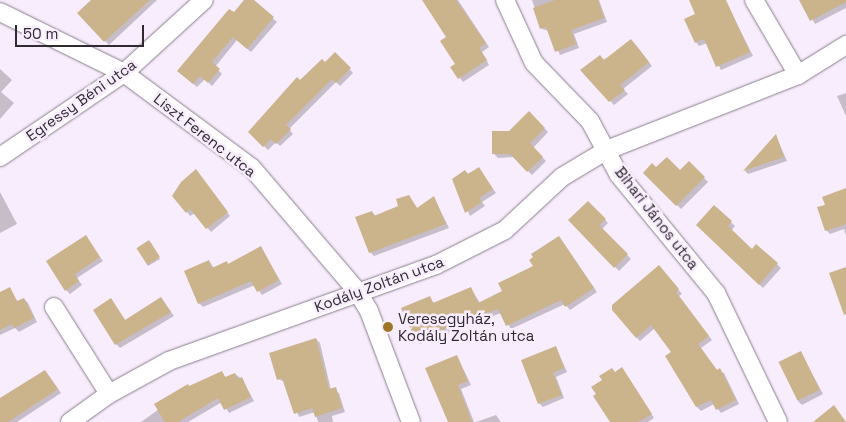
<!DOCTYPE html>
<html>
<head>
<meta charset="utf-8">
<style>
	body { margin:0 }
	#map { position:relative; width:846px; height:422px; overflow:hidden; background:#f8edfc; font-family:"Space Grotesk",sans-serif }
	div>[style] { position:absolute }
	.shadow>* { inset:0; background:#0003 }
	.building>* { inset:0; background:#cbb38c; transform-origin:0 0 }
	.roads { filter:drop-shadow(0 0 1px #887e8c) drop-shadow(0 0 1px #887e8c) }
	.minor>* { height:18px; margin:-9px; padding:0 9px; transform-origin:9px; border-radius:9px; background:#fff }
	.dots>* { width:14px; height:14px; translate:-50% -50%; box-sizing:border-box; border:2px solid #f8edfc; border-radius:50% }
	span { translate:-50% -50%; white-space:nowrap; text-align:center; line-height:1.15; -webkit-text-stroke:5px #f8edfc; paint-order:stroke }
	.street-label { font-size:15px; color:#2e2a2f }
	.poi-label { font-size:15px; color:#2e2a2f }
	.left { translate:0 -50%; text-align:left }
	.scale { position:absolute; left:15px; top:25px; width:129px; height:22px; box-sizing:border-box; border:2px solid #2e2a2f; border-top:0; padding-left:6px; font-size:15px; line-height:18px; white-space:nowrap; color:#2e2a2f; -webkit-text-stroke:4px #f8edfc; paint-order:stroke }
</style>
</head>
<body>
<div id="map">
	<div class="shadow">
		<i style="clip-path:polygon(93px 0,157px 0,109px 45px,79px 13px)"></i>
		<i style="clip-path:polygon(246px 0,252px 0,277px 22px,251px 52px,237px 40px,215px 67px,222px 74px,212px 86px,205px 79px,197px 87px,183px 75px)"></i>
		<i style="clip-path:polygon(424px 0,458px 0,489px 47px,482px 52px,489px 65px,463px 82px,452px 67px,457px 64px,448px 37px)"></i>
		<i style="clip-path:polygon(532px 0,599px 0,607px 22px,574px 34px,579px 48px,560px 55px,549px 31px,542px 29px)"></i>
		<i style="clip-path:polygon(691px 0,726px 2px,753px 56px,721px 70px,707px 43px,699px 46px,696px 42px,696px 15px)"></i>
		<i style="clip-path:polygon(801px 0,846px 0,846px 8px,815px 24px)"></i>
		<i style="clip-path:polygon(635px 44px,652px 66px,623px 89px,628px 94px,614px 105px,582px 70px)"></i>
		<i style="clip-path:polygon(335px 54px,353px 73px,340px 86px,336px 82px,289px 129px,293px 134px,280px 146px,276px 142px,268px 150px,250px 132px)"></i>
		<i style="clip-path:polygon(0 69px,12px 80px,1px 92px,14px 103px,0 119px)"></i>
		<i style="clip-path:polygon(846px 93px,846px 116px,837px 96px)"></i>
		<i style="clip-path:polygon(529px 113px,548px 132px,533px 148px,546px 161px,532px 175px,514px 157px,498px 158px,494px 154px)"></i>
		<i style="clip-path:polygon(776px 136px,787px 161px,748px 174px,745px 171px)"></i>
		<i style="clip-path:polygon(689px 163px,708px 182px,681px 209px,644px 173px,656px 169px,680px 172px)"></i>
		<i style="clip-path:polygon(479px 169px,496px 193px,482px 202px,485px 206px,470px 216px,453px 180px)"></i>
		<i style="clip-path:polygon(196px 170px,230px 216px,211px 232px,195px 213px,190px 216px,187px 212px)"></i>
		<i style="clip-path:polygon(846px 190px,846px 235px,844px 229px,830px 234px,826px 230px,826px 206px)"></i>
		<i style="clip-path:polygon(0 192px,17px 224px,0 233px)"></i>
		<i style="clip-path:polygon(408px 196px,418px 209px,434px 198px,449px 228px,374px 256px,370px 252px,372px 212px,376px 216px,400px 207px)"></i>
		<i style="clip-path:polygon(588px 202px,608px 223px,602px 229px,631px 259px,619px 271px,570px 220px)"></i>
		<i style="clip-path:polygon(714px 206px,735px 226px,731px 231px,753px 250px,757px 246px,781px 268px,763px 288px,698px 225px)"></i>
		<i style="clip-path:polygon(86px 237px,103px 261px,77px 278px,82px 285px,70px 294px,66px 290px)"></i>
		<i style="clip-path:polygon(562px 241px,597px 292px,570px 310px,565px 304px,511px 329px,501px 313px,420px 344px,416px 340px,403px 309px,430px 298px,435px 304px,471px 288px,480px 303px,504px 292px)"></i>
		<i style="clip-path:polygon(151px 243px,160px 259px,148px 266px,147px 264px)"></i>
		<i style="clip-path:polygon(261px 247px,282px 284px,262px 295px,255px 285px,203px 307px,199px 303px,209px 261px,214px 268px,229px 265px)"></i>
		<i style="clip-path:polygon(663px 271px,682px 294px,679px 296px,712px 340px,701px 348px,717px 371px,724px 373px,739px 404px,721px 413px,714px 404px,701px 411px,697px 407px,667px 357px,672px 353px,655px 328px,640px 341px,636px 337px)"></i>
		<i style="clip-path:polygon(9px 289px,18px 302px,24px 299px,28px 303px,37px 322px,19px 332px,15px 328px,0 335px,0 294px)"></i>
		<i style="clip-path:polygon(161px 298px,174px 316px,120px 348px,116px 344px,111px 300px,126px 321px)"></i>
		<i style="clip-path:polygon(316px 339px,320px 343px,331px 390px,339px 393px,345px 412px,332px 416px,333px 422px,318px 422px,315px 412px,299px 417px,285px 382px,278px 379px)"></i>
		<i style="clip-path:polygon(556px 347px,567px 372px,556px 377px,564px 398px,543px 407px,539px 403px)"></i>
		<i style="clip-path:polygon(801px 353px,823px 394px,802px 405px,798px 401px)"></i>
		<i style="clip-path:polygon(457px 356px,471px 385px,461px 389px,474px 422px,448px 422px)"></i>
		<i style="clip-path:polygon(622px 369px,654px 418px,648px 422px,612px 422px,615px 373px)"></i>
		<i style="clip-path:polygon(221px 372px,226px 378px,235px 374px,242px 379px,254px 401px,229px 413px,222px 402px,188px 422px,141px 422px,190px 387px)"></i>
		<i style="clip-path:polygon(49px 376px,61px 393px,17px 422px,0 422px,0 401px)"></i>
		<i style="clip-path:polygon(496px 415px,501px 422px,476px 422px)"></i>
	</div>
	<div class="building">
		<i style="clip-path:polygon(91px 0,150px 0,104px 42px,77px 13px)"></i>
		<i style="clip-path:polygon(244px 0,254px 0,274px 17px,247px 49px,233px 37px,212px 62px,220px 69px,208px 83px,200px 76px,193px 84px,177px 71px,229px 9px,234px 12px)"></i>
		<i style="clip-path:polygon(422px 0,456px 0,486px 43px,479px 48px,487px 60px,458px 79px,450px 67px,455px 64px,440px 41px,446px 37px)"></i>
		<i style="clip-path:polygon(555px 0,598px 0,604px 18px,571px 30px,576px 44px,555px 52px,546px 27px,540px 29px,533px 8px)"></i>
		<i style="clip-path:polygon(689px 0,726px 0,750px 52px,716px 67px,704px 39px,695px 43px,684px 19px,695px 14px)"></i>
		<i style="clip-path:polygon(799px 0,846px 0,846px 2px,810px 21px)"></i>
		<i style="clip-path:polygon(631px 39px,649px 62px,620px 85px,625px 90px,609px 102px,580px 70px,600px 55px,604px 60px)"></i>
		<i style="clip-path:polygon(335px 52px,351px 68px,336px 83px,332px 79px,286px 125px,291px 129px,276px 144px,271px 139px,263px 147px,248px 132px,297px 77px,300px 80px,322px 59px,325px 62px)"></i>
		<i style="clip-path:polygon(529px 111px,545px 128px,530px 143px,543px 157px,527px 172px,510px 154px,492px 154px,492px 131px,509px 131px)"></i>
		<i style="clip-path:polygon(776px 134px,784px 157px,743px 171px)"></i>
		<i style="clip-path:polygon(667px 157px,680px 170px,689px 161px,705px 177px,676px 206px,643px 173px,652px 163px,656px 167px)"></i>
		<i style="clip-path:polygon(479px 167px,493px 189px,479px 198px,482px 202px,465px 213px,452px 179px,465px 170px,468px 174px)"></i>
		<i style="clip-path:polygon(196px 169px,228px 212px,206px 229px,190px 209px,186px 213px,172px 196px,181px 182px)"></i>
		<i style="clip-path:polygon(846px 188px,846px 224px,825px 231px,817px 207px,825px 205px,822px 197px)"></i>
		<i style="clip-path:polygon(409px 195px,417px 208px,434px 196px,446px 224px,369px 253px,355px 217px,372px 211px,374px 216px,398px 206px,396px 199px)"></i>
		<i style="clip-path:polygon(588px 201px,606px 219px,599px 225px,628px 254px,614px 268px,568px 220px)"></i>
		<i style="clip-path:polygon(714px 205px,732px 221px,728px 226px,752px 249px,756px 244px,778px 263px,759px 285px,696px 225px)"></i>
		<i style="clip-path:polygon(86px 235px,100px 257px,75px 274px,79px 281px,65px 291px,46px 261px)"></i>
		<i style="clip-path:polygon(559px 236px,594px 288px,565px 307px,561px 300px,506px 326px,498px 309px,415px 340px,401px 308px,430px 296px,433px 303px,471px 287px,478px 303px,502px 291px,498px 283px,533px 266px,529px 260px,533px 257px,531px 254px)"></i>
		<i style="left:149px;top:240px;width:20px;height:15px;rotate:57deg"></i>
		<i style="clip-path:polygon(261px 246px,279px 280px,257px 292px,251px 281px,198px 304px,184px 271px,209px 260px,212px 268px,227px 261px,228px 264px)"></i>
		<i style="clip-path:polygon(659px 265px,679px 289px,676px 292px,709px 336px,698px 344px,717px 370px,720px 368px,736px 400px,716px 410px,711px 400px,696px 407px,665px 356px,671px 352px,651px 325px,636px 338px,612px 310px,612px 305px)"></i>
		<i style="clip-path:polygon(846px 267px,846px 314px,844px 315px,829px 273px)"></i>
		<i style="clip-path:polygon(10px 287px,17px 301px,24px 298px,34px 318px,14px 328px,12px 324px,0 330px,0 292px)"></i>
		<i style="clip-path:polygon(161px 297px,171px 312px,115px 345px,93px 310px,111px 298px,125px 320px)"></i>
		<i style="clip-path:polygon(316px 338px,329px 389px,336px 387px,342px 408px,315px 417px,312px 408px,294px 414px,282px 378px,277px 380px,269px 353px)"></i>
		<i style="clip-path:polygon(556px 346px,564px 368px,553px 373px,562px 395px,538px 404px,521px 360px)"></i>
		<i style="left:801px;top:351px;width:43px;height:25px;rotate:64deg"></i>
		<i style="clip-path:polygon(457px 355px,468px 381px,458px 385px,472px 422px,448px 422px,425px 368px)"></i>
		<i style="clip-path:polygon(622px 367px,652px 414px,638px 422px,610px 422px,593px 396px,596px 394px,591px 387px,602px 380px,599px 376px,612px 368px,615px 372px)"></i>
		<i style="clip-path:polygon(45px 370px,58px 389px,8px 422px,0 422px,0 398px)"></i>
		<i style="clip-path:polygon(222px 371px,225px 377px,235px 373px,238px 379px,242px 377px,251px 397px,224px 410px,218px 398px,178px 422px,165px 422px,154px 404px,188px 384px,189px 386px)"></i>
		<i style="clip-path:polygon(834px 405px,846px 422px,813px 422px)"></i>
	</div>
	<div class="roads">
		<div class="minor">
			<i style="left:505px;top:0;width:69px;rotate:65.3deg"></i>
			<i style="left:534px;top:63px;width:81px;rotate:46deg"></i>
			<i style="left:590px;top:121px;width:61px;rotate:61.8deg"></i>
			<i style="left:619px;top:175px;width:153px;rotate:50.6deg"></i>
			<i style="left:716px;top:293px;width:143px;rotate:64.3deg"></i>
			<i style="left:754px;top:0;width:87px;rotate:59.6deg"></i>
			<i style="left:0;top:12px;width:138px;rotate:26.2deg"></i>
			<i style="left:124px;top:73px;width:159px;rotate:36.6deg"></i>
			<i style="left:252px;top:168px;width:162px;rotate:49.5deg"></i>
			<i style="left:357px;top:291px;width:23px;rotate:59deg"></i>
			<i style="left:369px;top:311px;width:119px;rotate:69.3deg"></i>
			<i style="left:0;top:157px;width:150px;rotate:-34.1deg"></i>
			<i style="left:124px;top:73px;width:108px;rotate:-42.4deg"></i>
			<i style="left:54px;top:307px;width:103px;rotate:57.7deg"></i>
			<i style="left:70px;top:422px;width:48px;rotate:-35.7deg"></i>
			<i style="left:109px;top:394px;width:68px;rotate:-28.8deg"></i>
			<i style="left:169px;top:361px;width:284px;rotate:-19.8deg"></i>
			<i style="left:436px;top:265px;width:77px;rotate:-26.9deg"></i>
			<i style="left:505px;top:230px;width:78px;rotate:-42.9deg"></i>
			<i style="left:562px;top:177px;width:52px;rotate:-31deg"></i>
			<i style="left:607px;top:150px;width:205px;rotate:-21.4deg"></i>
			<i style="left:798px;top:75px;width:57px;rotate:-32deg"></i>
		</div>
	</div>
	<div class="dots">
		<i style="left:388px;top:327px;background:#9f7625"></i>
	</div>
	<div class="street-label">
		<span style="left:81px;top:100px;rotate:-35deg">Egressy Béni utca</span>
		<span style="left:205px;top:135px;rotate:38deg">Liszt Ferenc utca</span>
		<span style="left:657px;top:218px;rotate:52deg">Bihari János utca</span>
		<span style="left:379px;top:284px;rotate:-20deg">Kodály Zoltán utca</span>
	</div>
	<div class="poi-label">
		<span class="left" style="left:398px;top:327px">Veresegyház,<br>Kodály Zoltán utca</span>
	</div>
	<div class="scale">50 m</div>
</div>
</body>
</html>
